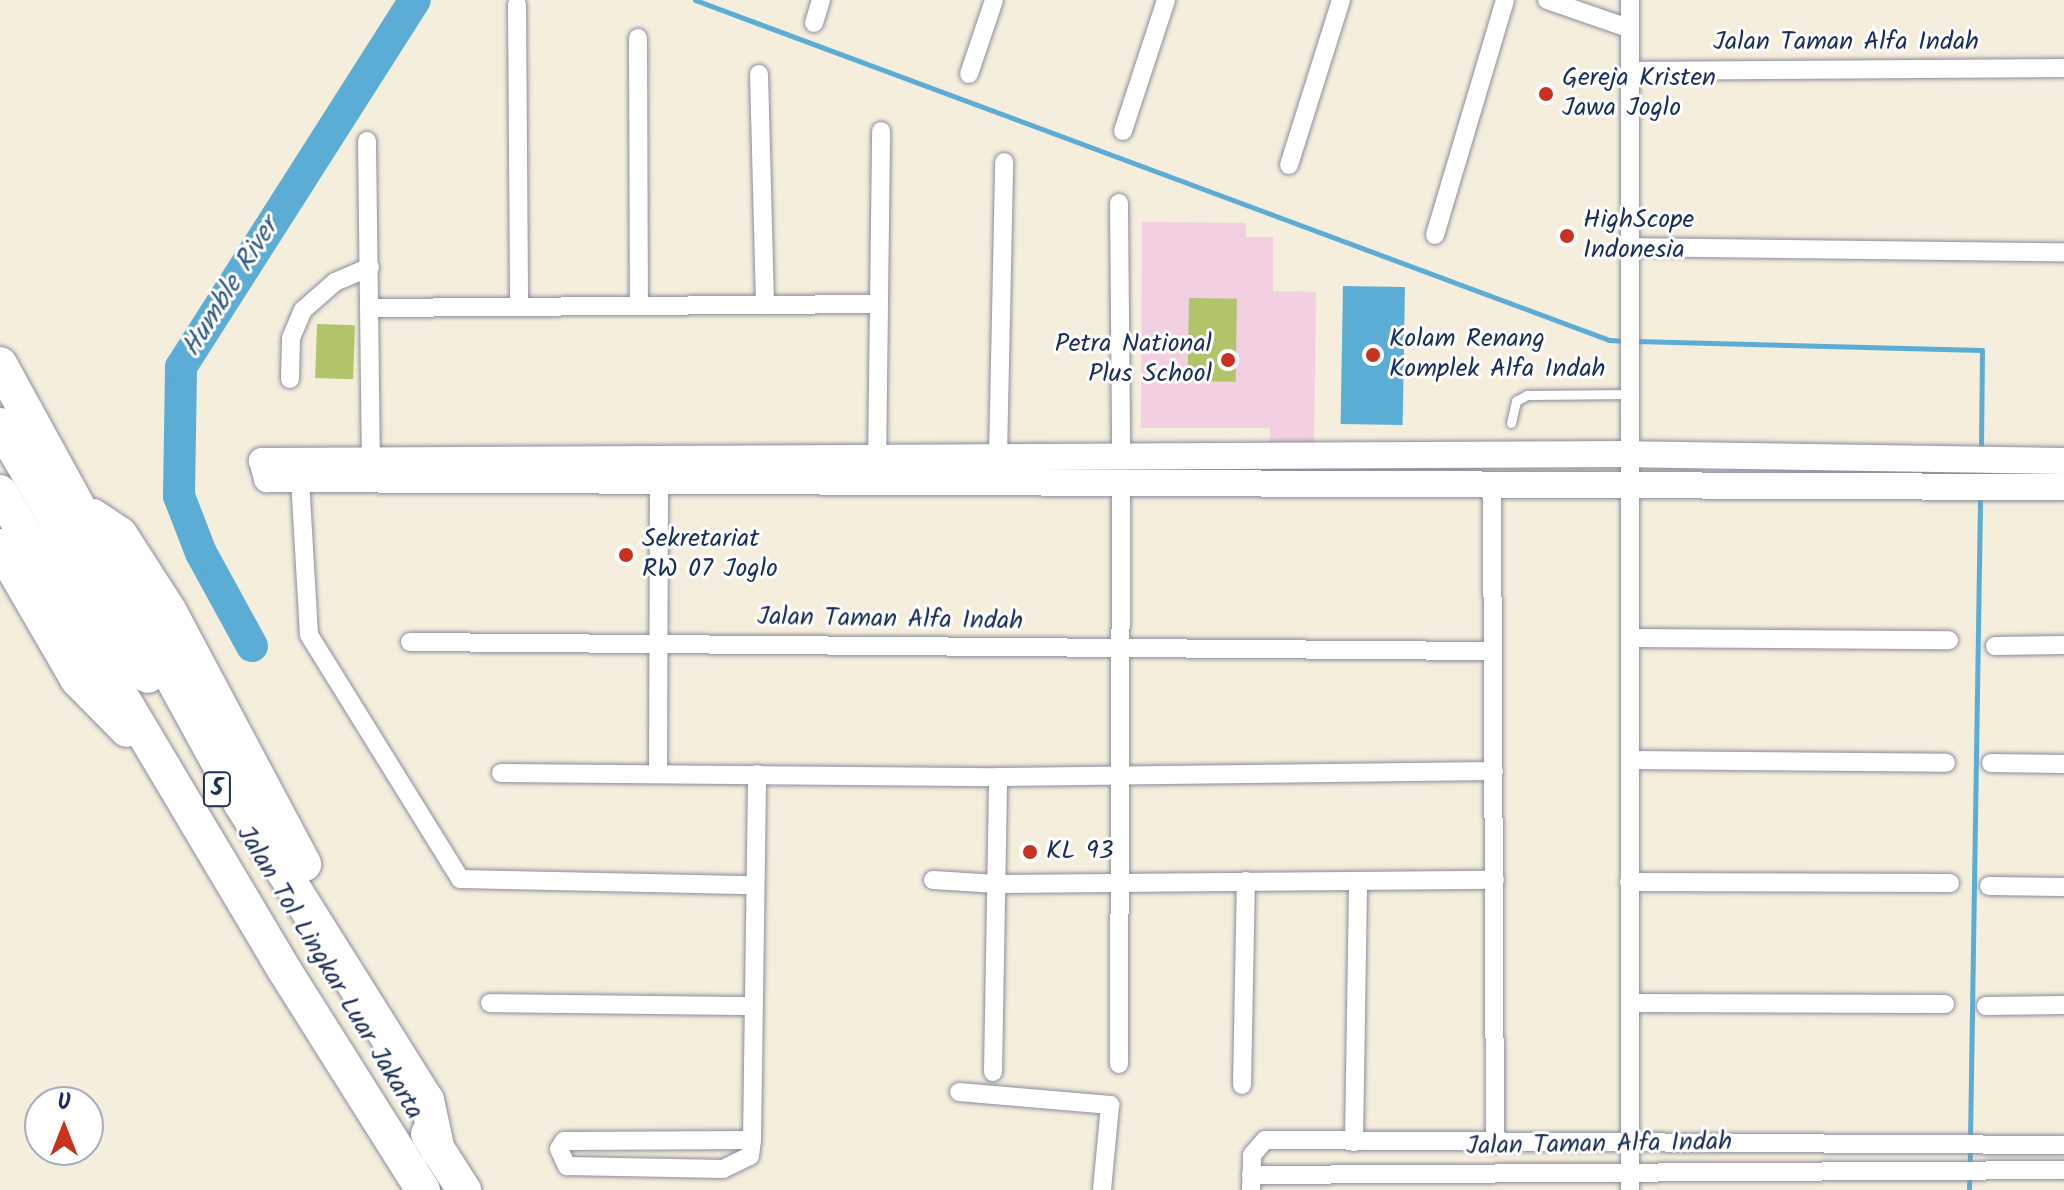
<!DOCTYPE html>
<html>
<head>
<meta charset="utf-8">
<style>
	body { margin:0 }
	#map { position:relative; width:2064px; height:1190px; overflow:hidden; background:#f6eedc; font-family:Kalam,sans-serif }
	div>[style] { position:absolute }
	.built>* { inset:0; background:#f2cfe1 }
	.green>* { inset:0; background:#b0c569; transform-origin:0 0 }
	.water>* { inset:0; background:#5cadd6; transform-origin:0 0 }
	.stream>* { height:5px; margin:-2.5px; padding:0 2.5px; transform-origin:2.5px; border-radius:2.5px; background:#5cadd6 }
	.river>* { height:32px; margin:-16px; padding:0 16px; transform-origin:16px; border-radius:16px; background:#5cadd6 }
	.roads { filter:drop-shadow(0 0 2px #888e9d) drop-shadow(0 0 2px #888e9d) }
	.lane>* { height:9px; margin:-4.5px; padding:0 4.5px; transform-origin:4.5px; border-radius:4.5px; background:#fff }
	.street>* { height:18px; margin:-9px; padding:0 9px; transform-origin:9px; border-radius:9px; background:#fff }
	.secondary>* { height:26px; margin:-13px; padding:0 13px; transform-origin:13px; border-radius:13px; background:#fff }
	.highway>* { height:34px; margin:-17px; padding:0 17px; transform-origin:17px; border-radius:17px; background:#fff }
	.dots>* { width:22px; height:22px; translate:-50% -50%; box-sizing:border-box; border:4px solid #fff; border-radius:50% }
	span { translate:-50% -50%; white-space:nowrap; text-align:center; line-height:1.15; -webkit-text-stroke:6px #fff; paint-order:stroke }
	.shield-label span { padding:2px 6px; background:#fff; border:2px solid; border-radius:6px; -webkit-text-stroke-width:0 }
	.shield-label { font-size:24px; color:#1b2f5e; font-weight:700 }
	.street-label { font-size:26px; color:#1b2f5e }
	.poi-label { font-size:26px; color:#1b2f5e }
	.left { translate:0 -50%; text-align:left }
	.right { translate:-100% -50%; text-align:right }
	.water-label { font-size:28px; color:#325b88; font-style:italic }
	.north { position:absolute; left:24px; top:1086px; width:80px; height:80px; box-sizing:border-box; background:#fff; border:2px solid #a4acbf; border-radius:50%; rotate:0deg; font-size:22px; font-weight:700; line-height:32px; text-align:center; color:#1b2f5e }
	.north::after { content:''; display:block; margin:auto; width:28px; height:36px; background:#c8321e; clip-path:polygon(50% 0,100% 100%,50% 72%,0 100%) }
</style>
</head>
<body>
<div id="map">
	<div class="built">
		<i style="clip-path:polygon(1142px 222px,1246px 223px,1246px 237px,1273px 237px,1273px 291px,1316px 292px,1314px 446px,1270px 446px,1270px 428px,1141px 428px)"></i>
	</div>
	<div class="green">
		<i style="left:1189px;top:298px;width:48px;height:83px;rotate:1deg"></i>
		<i style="left:317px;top:324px;width:38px;height:54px;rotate:2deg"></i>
	</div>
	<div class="water">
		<i style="left:1343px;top:286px;width:62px;height:138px;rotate:1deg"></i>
	</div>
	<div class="stream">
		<i style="left:695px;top:0;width:975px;rotate:20.4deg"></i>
		<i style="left:1609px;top:340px;width:16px;rotate:4deg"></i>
		<i style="left:1635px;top:341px;width:347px;rotate:1.5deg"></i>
		<i style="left:1982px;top:350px;width:98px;rotate:90.6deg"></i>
		<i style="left:1970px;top:1139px;width:638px;rotate:-89.1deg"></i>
		<i style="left:1969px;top:1190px;width:41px;rotate:-88.6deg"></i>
	</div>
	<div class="river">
		<i style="left:252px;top:646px;width:106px;rotate:-118.7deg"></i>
		<i style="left:201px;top:553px;width:61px;rotate:-111.1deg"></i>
		<i style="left:179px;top:496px;width:129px;rotate:-89.1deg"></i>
		<i style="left:181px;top:367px;width:435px;rotate:-57.5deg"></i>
	</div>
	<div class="roads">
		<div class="lane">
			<i style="left:1511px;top:423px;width:23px;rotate:-77deg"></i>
			<i style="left:1516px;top:401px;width:13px;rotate:-29deg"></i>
			<i style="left:1527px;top:395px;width:104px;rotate:-0.6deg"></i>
		</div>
		<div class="street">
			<i style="left:1547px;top:0;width:86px;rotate:19.1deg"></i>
			<i style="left:1630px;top:0;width:1190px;rotate:90deg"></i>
			<i style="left:517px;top:4px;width:303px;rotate:89.6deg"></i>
			<i style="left:814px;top:23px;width:24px;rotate:-73deg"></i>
			<i style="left:638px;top:38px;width:268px;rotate:89.8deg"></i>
			<i style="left:1629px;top:71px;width:435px;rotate:-0.4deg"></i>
			<i style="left:759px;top:74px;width:231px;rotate:88.5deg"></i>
			<i style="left:969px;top:74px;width:78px;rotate:-71.3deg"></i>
			<i style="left:1123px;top:131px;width:138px;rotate:-71.8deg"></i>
			<i style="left:367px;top:141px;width:329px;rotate:89.3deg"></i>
			<i style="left:1289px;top:165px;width:173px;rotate:-72.5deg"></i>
			<i style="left:1119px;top:203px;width:254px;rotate:89.5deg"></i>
			<i style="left:1435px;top:235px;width:245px;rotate:-73.4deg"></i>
			<i style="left:1630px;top:247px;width:434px;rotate:0.7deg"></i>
			<i style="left:371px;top:308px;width:506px;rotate:-0.45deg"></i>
			<i style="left:290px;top:379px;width:41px;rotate:-88.6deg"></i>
			<i style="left:291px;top:338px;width:30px;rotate:-67deg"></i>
			<i style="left:303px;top:310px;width:43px;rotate:-41.2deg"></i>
			<i style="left:335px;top:282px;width:38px;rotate:-23deg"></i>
			<i style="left:998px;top:458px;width:296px;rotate:-88.8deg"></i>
			<i style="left:877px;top:468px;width:337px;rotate:-89.3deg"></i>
			<i style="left:300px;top:479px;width:156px;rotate:86.7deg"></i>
			<i style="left:309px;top:635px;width:287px;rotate:58.2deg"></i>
			<i style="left:460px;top:879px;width:294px;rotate:1.2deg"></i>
			<i style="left:1492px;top:484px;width:660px;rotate:89.74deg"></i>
			<i style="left:1633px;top:638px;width:316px;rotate:0.4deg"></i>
			<i style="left:410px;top:642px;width:1083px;rotate:0.48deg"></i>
			<i style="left:1995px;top:646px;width:69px;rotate:-0.8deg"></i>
			<i style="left:1631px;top:760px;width:315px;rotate:0.5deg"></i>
			<i style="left:1991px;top:763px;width:73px;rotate:0.8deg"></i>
			<i style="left:501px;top:773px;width:497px;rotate:0.5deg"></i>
			<i style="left:998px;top:777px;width:496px;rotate:-0.7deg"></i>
			<i style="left:658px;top:774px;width:295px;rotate:-89.8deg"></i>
			<i style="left:933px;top:880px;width:65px;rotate:3.5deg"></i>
			<i style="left:998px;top:884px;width:497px;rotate:-0.5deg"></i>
			<i style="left:1629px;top:882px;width:321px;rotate:0.2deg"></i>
			<i style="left:1989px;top:886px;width:75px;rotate:0.8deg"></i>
			<i style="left:490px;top:1003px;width:263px;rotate:0.7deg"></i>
			<i style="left:1630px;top:1003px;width:315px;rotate:0.2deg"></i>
			<i style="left:1986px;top:1006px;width:78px;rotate:-0.7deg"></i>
			<i style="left:1119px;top:1064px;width:583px;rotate:-89.8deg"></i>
			<i style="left:993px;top:1072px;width:295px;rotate:-89deg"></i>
			<i style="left:1242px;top:1085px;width:204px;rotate:-88.9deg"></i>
			<i style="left:959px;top:1092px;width:152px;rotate:4.9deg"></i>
			<i style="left:1110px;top:1105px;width:85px;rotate:95.4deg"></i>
			<i style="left:752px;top:1140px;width:188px;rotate:179.7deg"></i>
			<i style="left:564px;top:1141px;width:9px;rotate:122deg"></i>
			<i style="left:559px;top:1149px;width:19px;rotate:65deg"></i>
			<i style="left:567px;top:1166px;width:156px;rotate:1.1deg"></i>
			<i style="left:723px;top:1169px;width:30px;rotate:-26deg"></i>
			<i style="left:750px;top:1156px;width:16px;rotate:-83deg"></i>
			<i style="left:752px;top:1140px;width:366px;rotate:-89.2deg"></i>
			<i style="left:1354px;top:1142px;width:261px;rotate:-89.1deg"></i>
			<i style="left:1251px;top:1175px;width:813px;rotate:-0.35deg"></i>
			<i style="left:1251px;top:1190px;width:35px;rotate:-88deg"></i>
			<i style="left:1252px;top:1155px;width:20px;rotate:-49deg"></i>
			<i style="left:1265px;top:1140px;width:799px;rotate:0.36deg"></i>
		</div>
		<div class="secondary">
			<i style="left:2064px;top:461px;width:433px;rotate:-179.1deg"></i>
			<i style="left:1631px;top:454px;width:1369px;rotate:179.71deg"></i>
			<i style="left:262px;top:461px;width:19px;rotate:74deg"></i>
			<i style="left:267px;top:479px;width:1797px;rotate:0.26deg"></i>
		</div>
		<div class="highway">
			<i style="left:0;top:364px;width:502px;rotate:61.29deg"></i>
			<i style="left:241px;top:804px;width:350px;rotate:57.9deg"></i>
			<i style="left:427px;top:1100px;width:52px;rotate:77.8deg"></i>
			<i style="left:0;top:425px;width:291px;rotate:59.5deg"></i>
			<i style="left:0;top:492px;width:557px;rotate:59.25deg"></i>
			<i style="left:285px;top:971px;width:259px;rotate:57.8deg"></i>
			<i style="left:93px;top:516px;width:32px;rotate:34deg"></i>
			<i style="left:120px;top:534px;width:90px;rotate:57.2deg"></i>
			<i style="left:169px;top:610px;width:288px;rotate:62deg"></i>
			<i style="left:0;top:546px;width:154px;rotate:59.9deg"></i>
			<i style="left:77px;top:679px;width:71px;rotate:45.6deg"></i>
			<i style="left:428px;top:1134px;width:67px;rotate:57.3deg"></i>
		</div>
	</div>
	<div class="dots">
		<i style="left:1546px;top:94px;background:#c8321e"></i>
		<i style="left:1567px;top:236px;background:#c8321e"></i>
		<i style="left:1373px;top:355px;background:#c8321e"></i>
		<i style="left:1228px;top:360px;background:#c8321e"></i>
		<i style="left:626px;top:555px;background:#c8321e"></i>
		<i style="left:1030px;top:852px;background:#c8321e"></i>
	</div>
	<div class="shield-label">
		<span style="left:217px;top:789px">5</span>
	</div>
	<div class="street-label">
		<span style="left:1846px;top:43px">Jalan Taman Alfa Indah</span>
		<span style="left:890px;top:620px;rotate:1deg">Jalan Taman Alfa Indah</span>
		<span style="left:329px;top:973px;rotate:59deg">Jalan Tol Lingkar Luar Jakarta</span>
		<span style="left:1599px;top:1145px;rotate:-1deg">Jalan Taman Alfa Indah</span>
	</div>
	<div class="poi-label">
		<span class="left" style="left:1562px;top:94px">Gereja Kristen<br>Jawa Joglo</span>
		<span class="left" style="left:1583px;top:236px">HighScope<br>Indonesia</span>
		<span class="left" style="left:1389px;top:355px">Kolam Renang<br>Komplek Alfa Indah</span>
		<span class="right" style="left:1212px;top:360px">Petra National<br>Plus School</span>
		<span class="left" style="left:642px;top:555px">Sekretariat<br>RW 07 Joglo</span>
		<span class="left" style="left:1046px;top:852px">KL 93</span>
	</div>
	<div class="water-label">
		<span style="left:231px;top:288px;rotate:-58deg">Humble River</span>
	</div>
	<div class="north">U</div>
</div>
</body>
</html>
